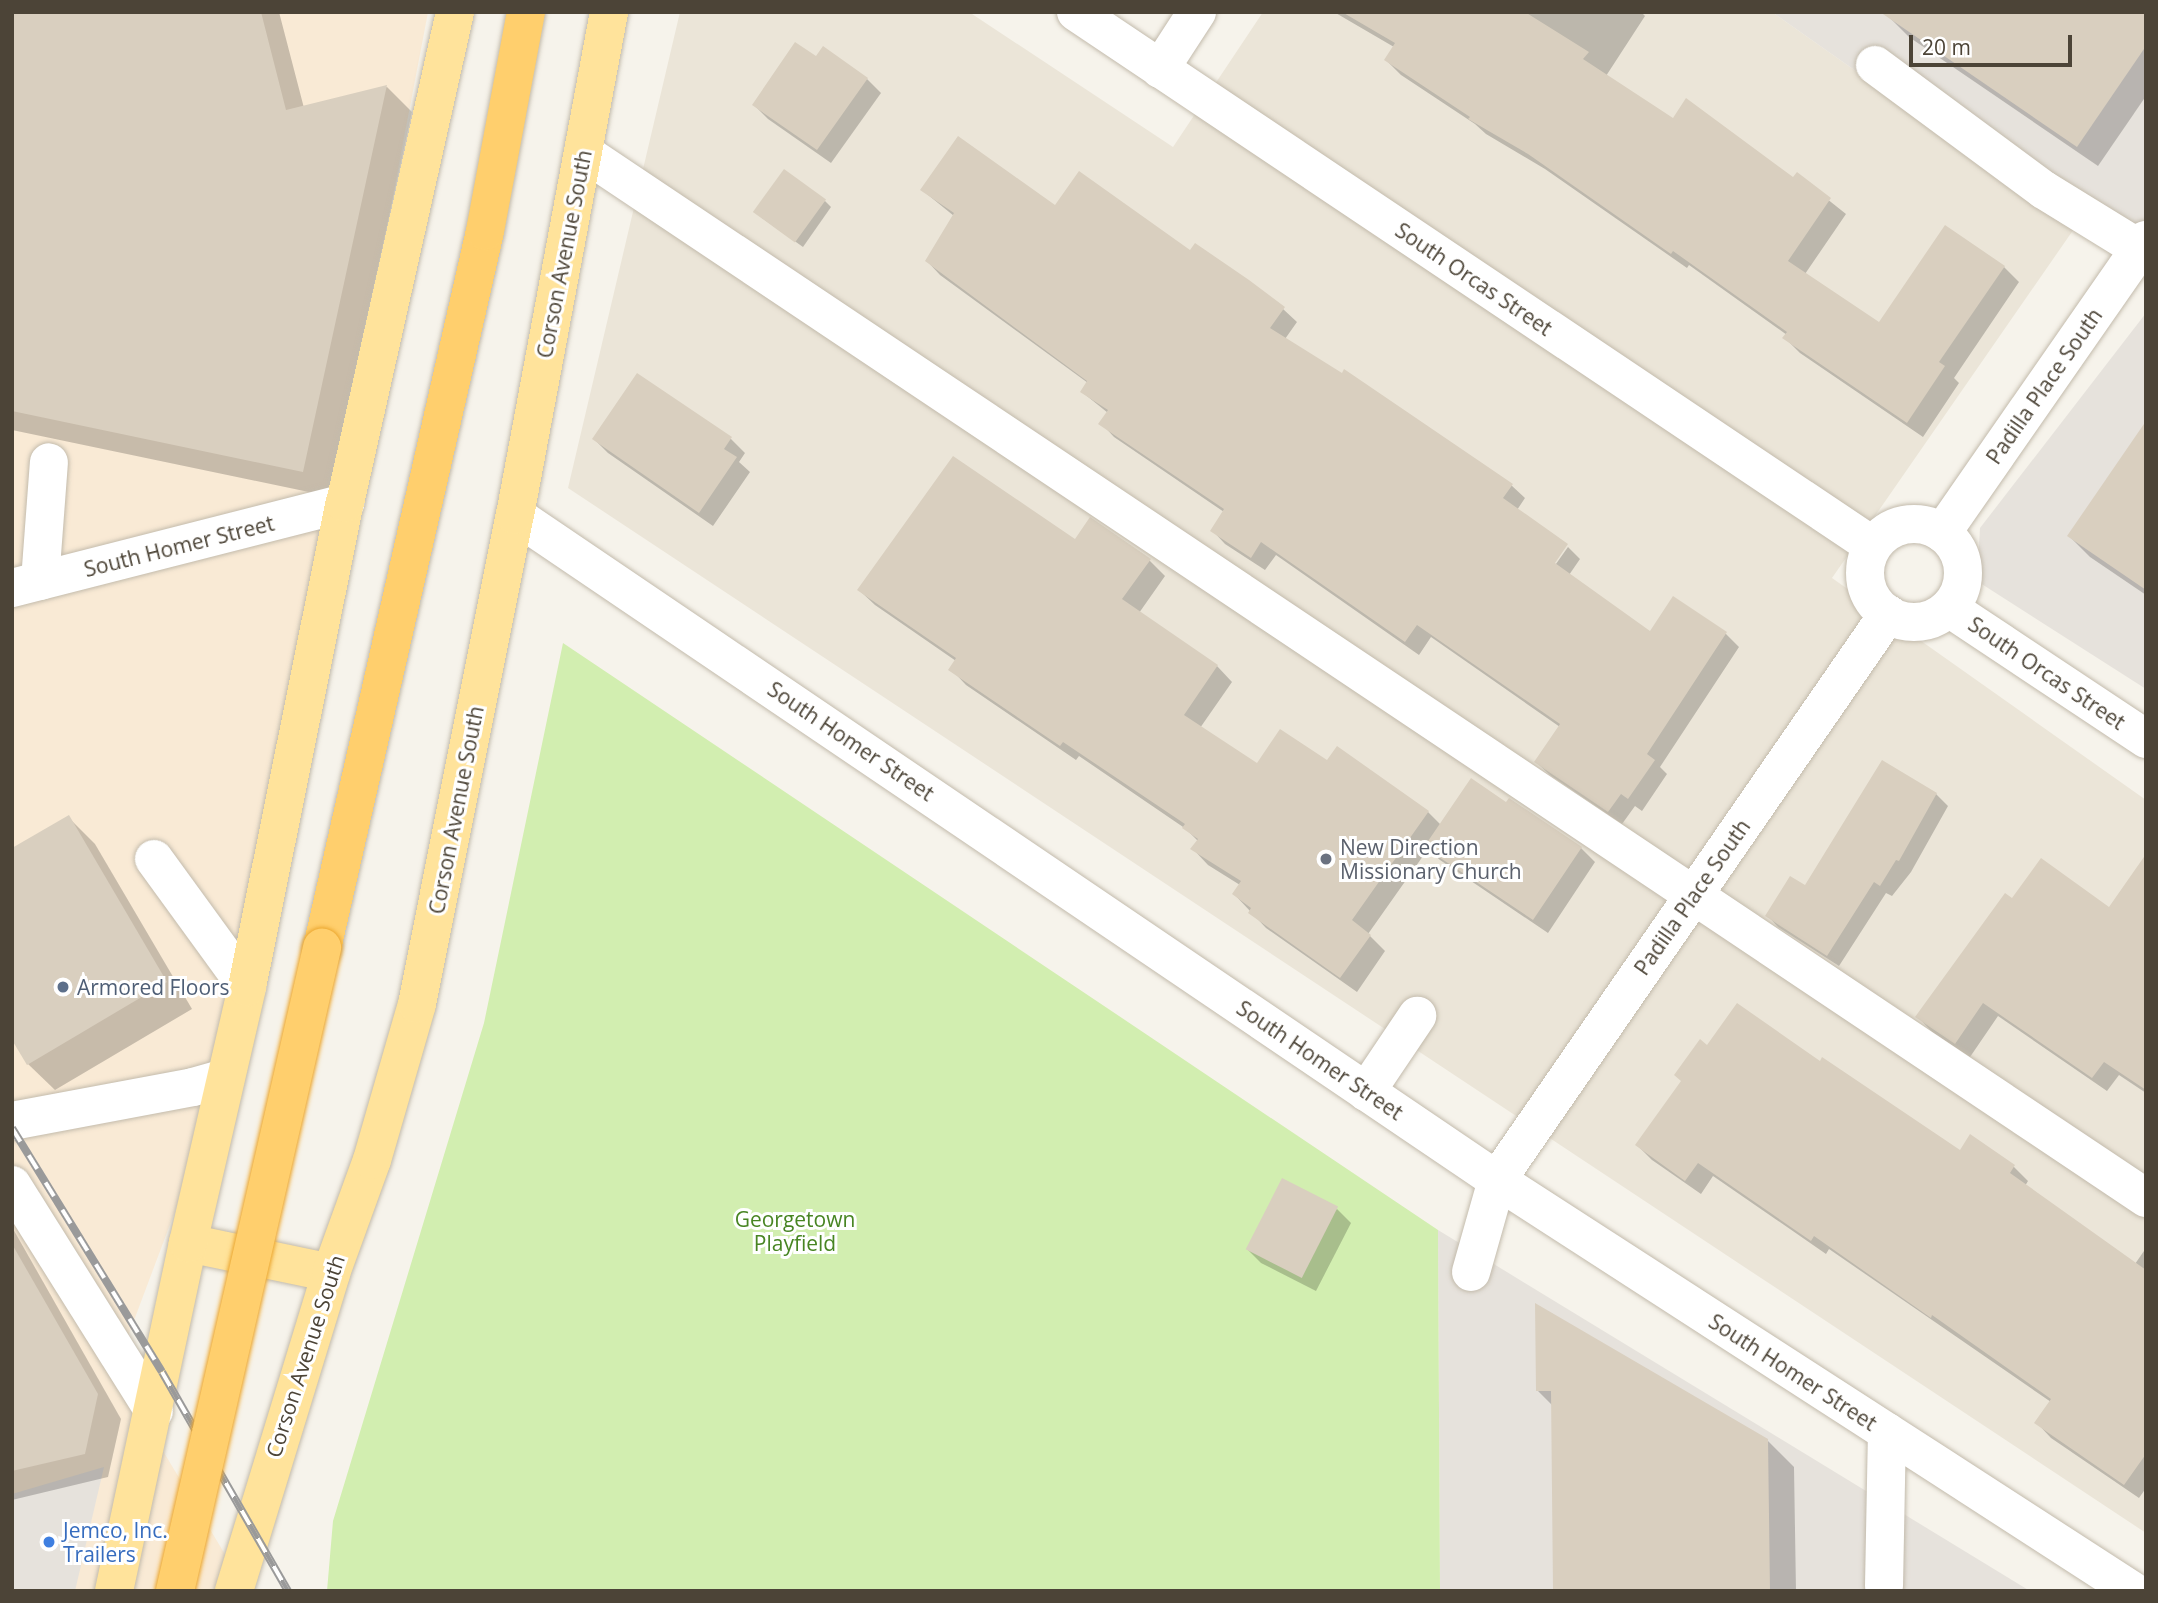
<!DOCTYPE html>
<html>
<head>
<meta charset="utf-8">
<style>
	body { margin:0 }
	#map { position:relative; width:2158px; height:1603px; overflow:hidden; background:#f6f3eb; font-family:"Open Sans",sans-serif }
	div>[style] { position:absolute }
	.residential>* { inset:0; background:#ebe5d8 }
	.commercial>* { inset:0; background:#f9ead5 }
	.industrial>* { inset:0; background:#e6e2dc }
	.green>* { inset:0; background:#d2eeb0 }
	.shadow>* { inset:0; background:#0003 }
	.building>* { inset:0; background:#d9cfbf; transform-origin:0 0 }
	.roads { filter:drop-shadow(0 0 2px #c3bbac) drop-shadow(0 0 2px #c3bbac) }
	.minor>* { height:38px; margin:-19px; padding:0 19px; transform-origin:19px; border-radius:19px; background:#fff }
	.minor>.ring { margin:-19px; padding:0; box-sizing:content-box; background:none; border:38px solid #fff; border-radius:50% }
	.major>* { height:38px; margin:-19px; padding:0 19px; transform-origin:19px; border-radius:19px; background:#ffe39b }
	.highway>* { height:38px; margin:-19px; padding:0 19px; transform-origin:19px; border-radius:19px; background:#ffcf6d }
	.rail>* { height:8px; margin-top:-4px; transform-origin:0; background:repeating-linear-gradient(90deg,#fff 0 16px,#9a9a9a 0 32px); box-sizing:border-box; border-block:2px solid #9a9a9a }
	.bridges { filter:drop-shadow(0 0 2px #eca72f) drop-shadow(0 0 2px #eca72f) }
	.highway-bridge>* { height:38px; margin:-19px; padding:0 19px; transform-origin:19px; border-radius:19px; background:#ffcf6d }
	.dots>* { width:19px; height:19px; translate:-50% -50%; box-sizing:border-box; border:4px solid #fff; border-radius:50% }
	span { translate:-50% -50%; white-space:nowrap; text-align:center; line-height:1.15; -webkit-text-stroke:6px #fff; paint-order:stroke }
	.street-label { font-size:21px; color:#4c4437 }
	.worship-label { font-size:21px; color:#5b616d }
	.left { translate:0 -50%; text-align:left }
	.service-label { font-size:21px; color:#4e5e75 }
	.park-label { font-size:21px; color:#488523 }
	.shop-label { font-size:21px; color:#366cbe }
	.frame { position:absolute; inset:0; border:14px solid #4c4437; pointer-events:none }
	.scale { position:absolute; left:1909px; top:35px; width:163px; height:32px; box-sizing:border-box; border:4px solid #4c4437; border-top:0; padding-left:9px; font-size:21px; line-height:24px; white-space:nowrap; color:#4c4437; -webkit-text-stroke:5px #fff; paint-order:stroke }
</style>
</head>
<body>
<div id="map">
	<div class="residential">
		<i style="clip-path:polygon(680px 12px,969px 12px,1173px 147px,1263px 12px,1772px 12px,2076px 226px,1832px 578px,2146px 800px,2146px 1533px,568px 488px)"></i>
	</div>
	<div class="commercial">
		<i style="clip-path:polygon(12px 12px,428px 12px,225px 1078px,115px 1371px,247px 1591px,12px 1591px)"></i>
	</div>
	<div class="industrial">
		<i style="clip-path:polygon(1772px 12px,2146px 12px,2146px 260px,2076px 226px)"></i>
		<i style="clip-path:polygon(2146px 313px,2146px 689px,1977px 581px,1980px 528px)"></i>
		<i style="clip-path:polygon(1438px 1230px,2030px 1591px,1440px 1591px)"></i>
		<i style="clip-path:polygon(104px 1467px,75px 1591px,12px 1591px,12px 1494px)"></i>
	</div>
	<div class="green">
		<i style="clip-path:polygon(563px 643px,1438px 1230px,1440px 1591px,327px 1591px,333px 1521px,484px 1023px)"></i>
	</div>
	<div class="shadow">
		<i style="clip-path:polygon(12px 12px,279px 12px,304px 108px,387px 87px,412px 112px,328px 496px,12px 430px)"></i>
		<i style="clip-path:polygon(1334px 12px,1641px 12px,1645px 16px,1606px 76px,1673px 121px,1794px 180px,1797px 175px,1846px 214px,1805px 274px,1879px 324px,2004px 267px,2019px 282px,1954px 378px,1959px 383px,1923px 437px,1800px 353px,1785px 338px,1787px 335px,1689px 265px,1687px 268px,1545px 169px,1486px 134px,1475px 124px,1401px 75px,1386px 60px,1394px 47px)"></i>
		<i style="clip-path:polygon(2146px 12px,2146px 96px,2098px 166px,1909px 37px,1889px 17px)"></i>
		<i style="clip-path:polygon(816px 58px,867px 79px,881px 93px,831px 163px,768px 119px,754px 105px)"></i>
		<i style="clip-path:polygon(922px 190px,1055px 208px,1190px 252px,1283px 309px,1297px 322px,1285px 339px,1511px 485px,1525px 498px,1517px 510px,1549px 569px,1551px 571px,1568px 547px,1580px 559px,1569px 575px,1651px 633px,1726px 634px,1739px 647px,1660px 767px,1667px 774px,1642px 811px,1635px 806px,1622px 824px,1550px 775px,1536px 762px,1560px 727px,1431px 637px,1419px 655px,1276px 555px,1265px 570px,1225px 544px,1212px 530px,1224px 512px,1114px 437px,1101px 423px,1108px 413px,1082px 392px,1088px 383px,940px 275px,927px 261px,954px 216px)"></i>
		<i style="clip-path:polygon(825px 201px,831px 207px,803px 247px,762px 218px)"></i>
		<i style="clip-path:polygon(2146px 424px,2146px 595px,2090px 557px,2069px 536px)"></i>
		<i style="clip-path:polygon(594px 439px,731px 439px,745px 453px,739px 462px,750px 472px,713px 526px,608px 453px)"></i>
		<i style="clip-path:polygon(1075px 541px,1149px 560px,1165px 576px,1139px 613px,1217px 666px,1232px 682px,1200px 728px,1257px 766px,1328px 762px,1428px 812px,1441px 825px,1507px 804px,1509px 800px,1581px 848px,1595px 862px,1548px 933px,1440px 860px,1428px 849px,1368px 934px,1385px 951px,1357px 992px,1266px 928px,1234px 894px,1240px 885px,1208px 865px,1193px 849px,1198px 841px,1186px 829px,1079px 756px,1076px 760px,966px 685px,951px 669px,956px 661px,875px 605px,859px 590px)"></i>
		<i style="clip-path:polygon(1883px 762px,1936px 794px,1948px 806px,1911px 872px,1892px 896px,1886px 893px,1839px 966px,1778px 927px,1767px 915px,1805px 888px)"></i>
		<i style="clip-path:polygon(68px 817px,95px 844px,192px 1009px,55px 1090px,28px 1064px)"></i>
		<i style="clip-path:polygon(2146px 879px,2146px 1093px,2119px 1075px,2107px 1091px,1998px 1016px,1970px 1057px,1932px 1032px,1918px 1017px,2012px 901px,2109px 910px)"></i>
		<i style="clip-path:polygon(1708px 1047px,1820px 1064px,1960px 1153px,2014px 1167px,2028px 1181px,2025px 1186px,2135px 1264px,2146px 1248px,2146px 1488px,2139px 1498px,2051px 1438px,2037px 1423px,2051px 1402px,1829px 1249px,1826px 1254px,1713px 1176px,1701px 1194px,1652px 1160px,1637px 1145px)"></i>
		<i style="clip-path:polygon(1337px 1209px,1351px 1223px,1316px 1291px,1261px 1263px,1247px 1249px)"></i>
		<i style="clip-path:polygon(12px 1227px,121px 1419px,108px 1477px,12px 1500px)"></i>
		<i style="clip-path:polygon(1537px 1306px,1767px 1440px,1794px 1467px,1796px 1591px,1555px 1591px,1553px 1406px,1538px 1391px)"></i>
	</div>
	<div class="building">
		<i style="clip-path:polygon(12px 12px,261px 12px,286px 110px,387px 85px,303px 472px,12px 411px)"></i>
		<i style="clip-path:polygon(1342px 12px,1525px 12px,1589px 52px,1583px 59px,1673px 118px,1686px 98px,1793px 177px,1797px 172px,1831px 198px,1788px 261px,1879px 322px,1945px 225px,2005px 266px,1939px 362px,1945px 366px,1907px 423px,1782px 338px,1787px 332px,1673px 251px,1671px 254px,1528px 154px,1468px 119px,1470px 117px,1384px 60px,1395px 43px)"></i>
		<i style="clip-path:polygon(1880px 12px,2146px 12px,2146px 46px,2077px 147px)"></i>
		<i style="clip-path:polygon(795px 42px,816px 56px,823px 46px,868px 78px,817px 150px,752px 105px)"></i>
		<i style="clip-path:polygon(958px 136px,1055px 205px,1079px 171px,1190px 250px,1195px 243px,1249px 280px,1285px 307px,1270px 328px,1342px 373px,1344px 369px,1513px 484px,1503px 498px,1568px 544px,1555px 563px,1650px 631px,1673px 596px,1727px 632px,1647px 754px,1655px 760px,1628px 799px,1621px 794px,1608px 812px,1534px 762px,1560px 724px,1417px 625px,1405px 642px,1261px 542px,1251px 558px,1210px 531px,1224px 509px,1098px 424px,1108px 410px,1080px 392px,1087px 381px,925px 261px,954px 213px,920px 190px)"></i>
		<i style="left:784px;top:169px;width:52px;height:53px;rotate:36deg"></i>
		<i style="clip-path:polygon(637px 373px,732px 437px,724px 449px,737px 457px,699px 513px,592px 439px)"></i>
		<i style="clip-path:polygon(2146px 421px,2146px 590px,2067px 536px)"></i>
		<i style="clip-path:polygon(953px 456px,1075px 539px,1090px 517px,1151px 559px,1122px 599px,1218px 665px,1184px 715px,1257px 763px,1280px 729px,1327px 760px,1337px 746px,1429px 811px,1352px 920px,1371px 935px,1340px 978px,1248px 913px,1251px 908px,1232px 894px,1241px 881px,1190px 849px,1198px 839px,1182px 828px,1185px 824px,1063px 742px,1060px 746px,948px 670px,956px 658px,857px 590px)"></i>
		<i style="clip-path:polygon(1882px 760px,1937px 793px,1899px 861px,1896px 860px,1880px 886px,1874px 882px,1827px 956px,1765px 916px,1790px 876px,1805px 885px)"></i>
		<i style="clip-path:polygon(1471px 778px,1506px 802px,1509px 798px,1582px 847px,1533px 920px,1424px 847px)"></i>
		<i style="clip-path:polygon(69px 815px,167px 982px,27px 1065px,12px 1040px,12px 848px)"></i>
		<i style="clip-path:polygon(2146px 854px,2146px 1090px,2104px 1062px,2092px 1078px,1983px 1003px,1955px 1044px,1915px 1017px,2005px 893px,2012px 898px,2041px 858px,2109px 907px)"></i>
		<i style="clip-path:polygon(1737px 1003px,1820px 1061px,1822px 1057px,1960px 1150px,1970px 1134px,2015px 1165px,2010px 1173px,2146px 1270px,2146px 1454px,2124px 1485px,2034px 1423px,2051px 1399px,1932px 1315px,1931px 1318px,1814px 1236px,1811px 1241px,1698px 1163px,1685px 1181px,1635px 1145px,1681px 1081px,1674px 1075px,1700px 1039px,1707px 1045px)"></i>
		<i style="left:1282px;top:1178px;width:63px;height:80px;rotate:27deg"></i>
		<i style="clip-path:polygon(12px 1244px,98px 1394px,85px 1454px,12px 1471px)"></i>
		<i style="clip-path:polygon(1535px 1303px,1768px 1439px,1770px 1591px,1553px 1591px,1551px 1391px,1536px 1391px)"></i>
	</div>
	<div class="roads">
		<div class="minor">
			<i style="left:1076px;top:12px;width:959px;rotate:33.82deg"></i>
			<i style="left:1875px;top:65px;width:210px;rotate:36.5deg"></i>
			<i style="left:2044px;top:190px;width:113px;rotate:31.6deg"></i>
			<i style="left:1160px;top:69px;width:68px;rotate:-57deg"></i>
			<i style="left:583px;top:152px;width:1881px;rotate:33.79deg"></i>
			<i style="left:515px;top:515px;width:1186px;rotate:34.11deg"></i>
			<i style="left:1497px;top:1180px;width:757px;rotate:32.87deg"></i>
			<i class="ring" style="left:1865px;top:524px;width:60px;height:60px"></i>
			<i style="left:1942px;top:533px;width:357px;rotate:-55.2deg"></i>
			<i style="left:40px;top:581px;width:119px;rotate:-85.7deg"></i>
			<i style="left:12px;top:588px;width:344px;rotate:-14.3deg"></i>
			<i style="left:1949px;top:608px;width:237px;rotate:33.6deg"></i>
			<i style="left:154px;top:859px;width:158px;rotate:54deg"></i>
			<i style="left:1366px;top:1092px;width:92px;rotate:-56.1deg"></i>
			<i style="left:12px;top:1121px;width:184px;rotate:-10.6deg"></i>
			<i style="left:193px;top:1087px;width:33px;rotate:-16deg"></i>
			<i style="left:12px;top:1185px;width:267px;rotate:57.9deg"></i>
			<i style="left:1471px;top:1272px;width:96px;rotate:-74.2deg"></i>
			<i style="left:1497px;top:1180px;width:688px;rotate:-55.36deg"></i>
			<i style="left:1884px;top:1586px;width:154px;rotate:-88.9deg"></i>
		</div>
		<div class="major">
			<i style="left:188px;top:1243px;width:146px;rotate:11.8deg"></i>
			<i style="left:114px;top:1591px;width:356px;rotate:-78deg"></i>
			<i style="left:188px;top:1243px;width:263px;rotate:-77deg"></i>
			<i style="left:247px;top:987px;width:494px;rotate:-78.6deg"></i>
			<i style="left:345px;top:503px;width:503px;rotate:-77.37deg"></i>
			<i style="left:234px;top:1591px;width:332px;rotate:-73deg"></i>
			<i style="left:331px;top:1273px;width:120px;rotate:-70.1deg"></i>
			<i style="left:372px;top:1160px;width:162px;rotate:-73.9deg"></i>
			<i style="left:417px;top:1004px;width:499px;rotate:-78.7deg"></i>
			<i style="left:515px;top:515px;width:512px;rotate:-79.41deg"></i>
		</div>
		<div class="highway">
			<i style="left:322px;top:948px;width:735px;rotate:-77.19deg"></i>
			<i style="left:485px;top:231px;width:223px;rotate:-79.4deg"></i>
		</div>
	</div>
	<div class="rail">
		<i style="left:12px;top:1128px;width:286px;rotate:58.4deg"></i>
		<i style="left:162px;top:1372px;width:253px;rotate:60.1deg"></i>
	</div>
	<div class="bridges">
		<div class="highway-bridge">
			<i style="left:175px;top:1591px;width:660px;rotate:-77.12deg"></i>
		</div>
	</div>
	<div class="dots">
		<i style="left:1326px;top:859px;background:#6b7280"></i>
		<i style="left:63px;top:987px;background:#5c6f8a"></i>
		<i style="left:49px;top:1542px;background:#3f7fe0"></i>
	</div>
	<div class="street-label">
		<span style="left:564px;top:254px;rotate:-79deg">Corson Avenue South</span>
		<span style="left:1474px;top:279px;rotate:34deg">South Orcas Street</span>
		<span style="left:2044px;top:386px;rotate:-55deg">Padilla Place South</span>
		<span style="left:179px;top:546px;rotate:-14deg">South Homer Street</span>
		<span style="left:2047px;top:673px;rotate:34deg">South Orcas Street</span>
		<span style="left:851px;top:741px;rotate:34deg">South Homer Street</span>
		<span style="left:456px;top:810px;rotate:-79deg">Corson Avenue South</span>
		<span style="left:1692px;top:897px;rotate:-55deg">Padilla Place South</span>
		<span style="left:1320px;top:1060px;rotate:34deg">South Homer Street</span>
		<span style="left:305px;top:1356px;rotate:-72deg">Corson Avenue South</span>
		<span style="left:1793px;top:1372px;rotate:33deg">South Homer Street</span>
	</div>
	<div class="worship-label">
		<span class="left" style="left:1340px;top:859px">New Direction<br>Missionary Church</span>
	</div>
	<div class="service-label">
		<span class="left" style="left:77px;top:987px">Armored Floors</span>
	</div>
	<div class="park-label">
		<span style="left:795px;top:1231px">Georgetown<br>Playfield</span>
	</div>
	<div class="shop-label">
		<span class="left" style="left:63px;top:1542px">Jemco, Inc.<br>Trailers</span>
	</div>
	<div class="frame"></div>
	<div class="scale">20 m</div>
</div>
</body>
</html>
